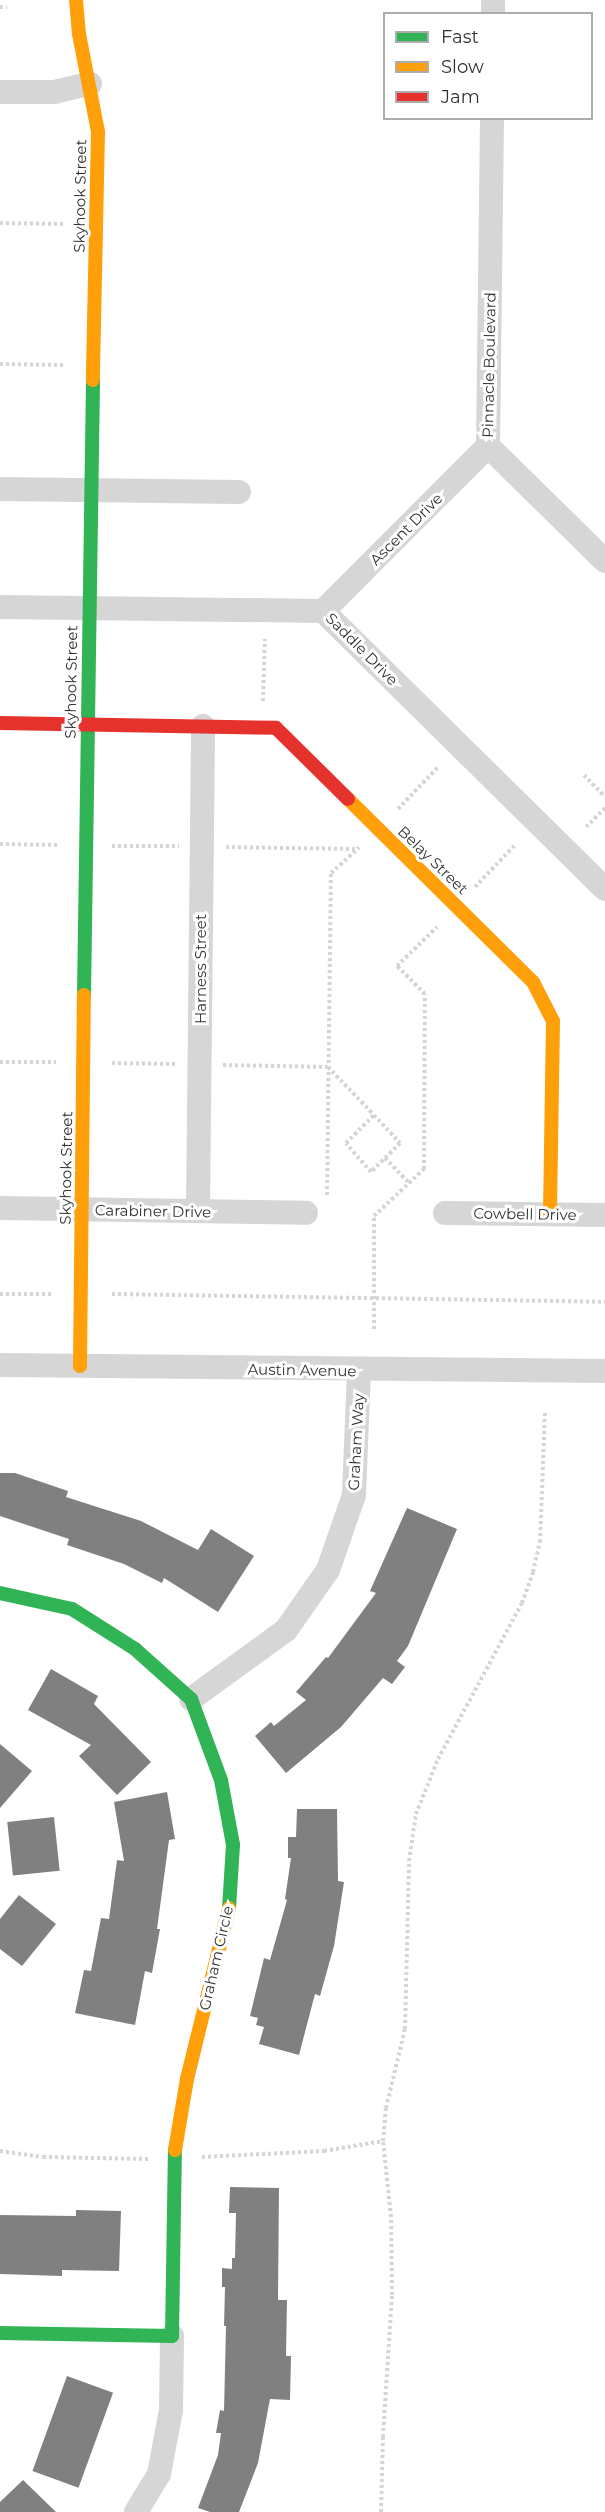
<!DOCTYPE html>
<html>
<head>
<meta charset="utf-8">
<style>
	body { margin:0 }
	#map { position:relative; width:605px; height:2512px; overflow:hidden; background:#fff; font-family:Montserrat,sans-serif }
	div>[style] { position:absolute }
	.building>* { inset:0; background:#808080; transform-origin:0 0 }
	.path>* { height:4px; margin-top:-2px; transform-origin:0; background:repeating-linear-gradient(90deg,#d5d5d5 0 3px,transparent 0 6px) }
	.street>* { height:24px; margin:-12px; padding:0 12px; transform-origin:12px; border-radius:12px; background:#d6d6d6 }
	.fast>* { height:14px; margin:-7px; padding:0 7px; transform-origin:7px; border-radius:7px; background:#30b455 }
	.slow>* { height:14px; margin:-7px; padding:0 7px; transform-origin:7px; border-radius:7px; background:#ff9f0a }
	.jam>* { height:14px; margin:-7px; padding:0 7px; transform-origin:7px; border-radius:7px; background:#e5322d }
	span { translate:-50% -50%; white-space:nowrap; text-align:center; line-height:1.15; -webkit-text-stroke:6px #fff; paint-order:stroke }
	.street-label { font-size:15px; color:#323232 }
	.legend { position:absolute; left:383px; top:12px; width:210px; height:108px; box-sizing:border-box; background:#fff; border:2px solid #adadad; margin:0; padding:8px 10px; list-style:none; font-size:18px; color:#323232 }
	.legend li { display:flex; align-items:center; gap:12px; height:30px }
	.legend b { width:30px; border:2px solid #adadad }
</style>
</head>
<body>
<div id="map">
	<div class="building">
		<i style="clip-path:polygon(0 1473px,15px 1473px,68px 1491px,66px 1497px,141px 1521px,198px 1550px,211px 1529px,254px 1556px,218px 1612px,164px 1578px,162px 1583px,124px 1564px,67px 1545px,69px 1539px,0 1516px)"></i>
		<i style="clip-path:polygon(407px 1508px,457px 1529px,408px 1646px,397px 1661px,405px 1667px,392px 1684px,383px 1678px,341px 1727px,286px 1773px,255px 1736px,271px 1722px,274px 1726px,306px 1700px,296px 1692px,326px 1657px,328px 1658px,376px 1593px,370px 1591px)"></i>
		<i style="clip-path:polygon(51px 1669px,98px 1696px,94px 1704px,151px 1762px,117px 1795px,79px 1756px,91px 1745px,28px 1710px)"></i>
		<i style="clip-path:polygon(0 1744px,32px 1771px,0 1808px)"></i>
		<i style="clip-path:polygon(167px 1792px,175px 1839px,169px 1840px,157px 1929px,160px 1929px,152px 1973px,145px 1971px,135px 2025px,75px 2013px,84px 1970px,91px 1971px,101px 1918px,109px 1919px,117px 1860px,124px 1861px,114px 1802px)"></i>
		<i style="clip-path:polygon(297px 1809px,337px 1809px,338px 1881px,344px 1882px,334px 1946px,320px 1996px,315px 1994px,299px 2055px,259px 2044px,264px 2027px,256px 2025px,258px 2018px,250px 2016px,264px 1958px,270px 1960px,287px 1900px,285px 1899px,291px 1858px,288px 1858px,288px 1837px,296px 1837px)"></i>
		<i style="left:54px;top:1817px;width:54px;height:47px;rotate:84deg"></i>
		<i style="clip-path:polygon(19px 1895px,56px 1924px,22px 1966px,0 1949px,0 1919px)"></i>
		<i style="clip-path:polygon(230px 2187px,279px 2188px,278px 2300px,287px 2300px,286px 2356px,291px 2356px,290px 2400px,270px 2399px,258px 2463px,239px 2512px,210px 2512px,198px 2508px,218px 2455px,221px 2433px,216px 2433px,220px 2410px,224px 2411px,226px 2326px,224px 2326px,225px 2287px,222px 2287px,222px 2268px,232px 2269px,232px 2258px,235px 2258px,236px 2213px,229px 2213px)"></i>
		<i style="clip-path:polygon(76px 2210px,121px 2211px,119px 2271px,62px 2270px,62px 2276px,0 2274px,0 2215px,76px 2216px)"></i>
		<i style="left:67px;top:2376px;width:49px;height:101px;rotate:20deg"></i>
		<i style="clip-path:polygon(23px 2480px,56px 2512px,0 2512px,0 2502px)"></i>
	</div>
	<div class="path">
		<i style="left:0;top:7px;width:7px"></i>
		<i style="left:0;top:223px;width:65px;rotate:0.9deg"></i>
		<i style="left:0;top:364px;width:63px;rotate:0.9deg"></i>
		<i style="left:263px;top:701px;width:62px;rotate:-88.2deg"></i>
		<i style="left:584px;top:775px;width:30px;rotate:46deg"></i>
		<i style="left:398px;top:809px;width:59px;rotate:-46.4deg"></i>
		<i style="left:586px;top:827px;width:27px;rotate:-45deg"></i>
		<i style="left:0;top:844px;width:59px;rotate:1deg"></i>
		<i style="left:112px;top:846px;width:67px"></i>
		<i style="left:226px;top:847px;width:132px;rotate:0.9deg"></i>
		<i style="left:475px;top:887px;width:59px;rotate:-46.4deg"></i>
		<i style="left:0;top:1062px;width:56px"></i>
		<i style="left:112px;top:1063px;width:64px;rotate:0.9deg"></i>
		<i style="left:223px;top:1065px;width:105px;rotate:1.1deg"></i>
		<i style="left:328px;top:1067px;width:66px;rotate:46.2deg"></i>
		<i style="left:374px;top:1115px;width:38px;rotate:47deg"></i>
		<i style="left:400px;top:1143px;width:41px;rotate:135deg"></i>
		<i style="left:371px;top:1172px;width:38px;rotate:-131deg"></i>
		<i style="left:346px;top:1143px;width:40px;rotate:-45deg"></i>
		<i style="left:385px;top:1158px;width:35px;rotate:46deg"></i>
		<i style="left:327px;top:1195px;width:322px;rotate:-89.3deg"></i>
		<i style="left:331px;top:873px;width:38px;rotate:-42deg"></i>
		<i style="left:0;top:1294px;width:51px"></i>
		<i style="left:112px;top:1294px;width:493px;rotate:0.9deg"></i>
		<i style="left:374px;top:1329px;width:113px;rotate:-90deg"></i>
		<i style="left:374px;top:1216px;width:69px;rotate:-43.2deg"></i>
		<i style="left:424px;top:1169px;width:175px;rotate:-89.7deg"></i>
		<i style="left:425px;top:994px;width:40px;rotate:-135deg"></i>
		<i style="left:397px;top:966px;width:56px;rotate:-44.3deg"></i>
		<i style="left:0;top:2151px;width:43px;rotate:7.9deg"></i>
		<i style="left:43px;top:2157px;width:105px;rotate:1.1deg"></i>
		<i style="left:202px;top:2157px;width:122px;rotate:-2.8deg"></i>
		<i style="left:324px;top:2151px;width:60px;rotate:-9.6deg"></i>
		<i style="left:381px;top:2512px;width:75px;rotate:-88.5deg"></i>
		<i style="left:383px;top:2437px;width:142px;rotate:-86.4deg"></i>
		<i style="left:392px;top:2295px;width:78px;rotate:-90.7deg"></i>
		<i style="left:391px;top:2217px;width:76px;rotate:-96deg"></i>
		<i style="left:383px;top:2141px;width:33px;rotate:-85deg"></i>
		<i style="left:386px;top:2108px;width:81px;rotate:-76.5deg"></i>
		<i style="left:405px;top:2029px;width:168px;rotate:-88.6deg"></i>
		<i style="left:409px;top:1861px;width:48px;rotate:-81.5deg"></i>
		<i style="left:416px;top:1814px;width:59px;rotate:-68.2deg"></i>
		<i style="left:438px;top:1759px;width:177px;rotate:-61.7deg"></i>
		<i style="left:522px;top:1603px;width:33px;rotate:-70deg"></i>
		<i style="left:533px;top:1572px;width:31px;rotate:-77deg"></i>
		<i style="left:540px;top:1542px;width:130px;rotate:-87.8deg"></i>
	</div>
	<div class="street">
		<i style="left:493px;top:14px;width:14px;rotate:-90deg"></i>
		<i style="left:0;top:92px;width:54px"></i>
		<i style="left:54px;top:92px;width:37px;rotate:-13deg"></i>
		<i style="left:492px;top:118px;width:328px;rotate:90.7deg"></i>
		<i style="left:488px;top:446px;width:164px;rotate:44.5deg"></i>
		<i style="left:0;top:489px;width:239px;rotate:0.7deg"></i>
		<i style="left:0;top:607px;width:323px;rotate:0.7deg"></i>
		<i style="left:323px;top:611px;width:396px;rotate:44.6deg"></i>
		<i style="left:323px;top:611px;width:233px;rotate:-45deg"></i>
		<i style="left:0;top:1208px;width:306px;rotate:0.9deg"></i>
		<i style="left:198px;top:1211px;width:485px;rotate:-89.4deg"></i>
		<i style="left:445px;top:1213px;width:160px;rotate:0.7deg"></i>
		<i style="left:0;top:1365px;width:605px;rotate:0.57deg"></i>
		<i style="left:191px;top:1699px;width:117px;rotate:-36deg"></i>
		<i style="left:286px;top:1630px;width:73px;rotate:-55deg"></i>
		<i style="left:328px;top:1570px;width:79px;rotate:-70.9deg"></i>
		<i style="left:354px;top:1495px;width:124px;rotate:-87.7deg"></i>
		<i style="left:136px;top:2512px;width:44px;rotate:-58.8deg"></i>
		<i style="left:159px;top:2474px;width:65px;rotate:-79.4deg"></i>
		<i style="left:171px;top:2410px;width:74px;rotate:-89.2deg"></i>
	</div>
	<div class="fast">
		<i style="left:84px;top:995px;width:615px;rotate:-89.16deg"></i>
		<i style="left:0;top:1593px;width:74px;rotate:12.5deg"></i>
		<i style="left:72px;top:1609px;width:75px;rotate:32.4deg"></i>
		<i style="left:135px;top:1649px;width:75px;rotate:41.8deg"></i>
		<i style="left:191px;top:1699px;width:86px;rotate:69.7deg"></i>
		<i style="left:221px;top:1780px;width:66px;rotate:79.5deg"></i>
		<i style="left:233px;top:1845px;width:63px;rotate:93.6deg"></i>
		<i style="left:0;top:2333px;width:172px;rotate:1deg"></i>
		<i style="left:172px;top:2336px;width:186px;rotate:-89.1deg"></i>
	</div>
	<div class="slow">
		<i style="left:76px;top:0;width:34px;rotate:85deg"></i>
		<i style="left:79px;top:34px;width:100px;rotate:79deg"></i>
		<i style="left:98px;top:132px;width:248px;rotate:91.2deg"></i>
		<i style="left:348px;top:799px;width:260px;rotate:44.7deg"></i>
		<i style="left:533px;top:982px;width:44px;rotate:62.9deg"></i>
		<i style="left:553px;top:1021px;width:193px;rotate:90.9deg"></i>
		<i style="left:80px;top:1366px;width:371px;rotate:-89.4deg"></i>
		<i style="left:175px;top:2150px;width:72px;rotate:-80.4deg"></i>
		<i style="left:187px;top:2079px;width:176px;rotate:-76.2deg"></i>
	</div>
	<div class="jam">
		<i style="left:0;top:723px;width:276px;rotate:1deg"></i>
		<i style="left:276px;top:728px;width:101px;rotate:44.6deg"></i>
	</div>
	<div class="street-label">
		<span style="left:80px;top:196px;rotate:-89deg">Skyhook Street</span>
		<span style="left:489px;top:365px;rotate:-89deg">Pinnacle Boulevard</span>
		<span style="left:406px;top:529px;rotate:-45deg">Ascent Drive</span>
		<span style="left:362px;top:649px;rotate:45deg">Saddle Drive</span>
		<span style="left:71px;top:682px;rotate:-89deg">Skyhook Street</span>
		<span style="left:433px;top:860px;rotate:44deg">Belay Street</span>
		<span style="left:201px;top:969px;rotate:-90deg">Harness Street</span>
		<span style="left:66px;top:1168px;rotate:-89deg">Skyhook Street</span>
		<span style="left:153px;top:1211px;rotate:1deg">Carabiner Drive</span>
		<span style="left:525px;top:1214px;rotate:1deg">Cowbell Drive</span>
		<span style="left:302px;top:1370px;rotate:1deg">Austin Avenue</span>
		<span style="left:356px;top:1442px;rotate:-87deg">Graham Way</span>
		<span style="left:216px;top:1958px;rotate:-77deg">Graham Circle</span>
	</div>
	<ul class="legend">
	<li><b style="height:8px;background:#30b455"></b>Fast</li>
	<li><b style="height:8px;background:#ff9f0a"></b>Slow</li>
	<li><b style="height:8px;background:#e5322d"></b>Jam</li>
	</ul>
</div>
</body>
</html>
